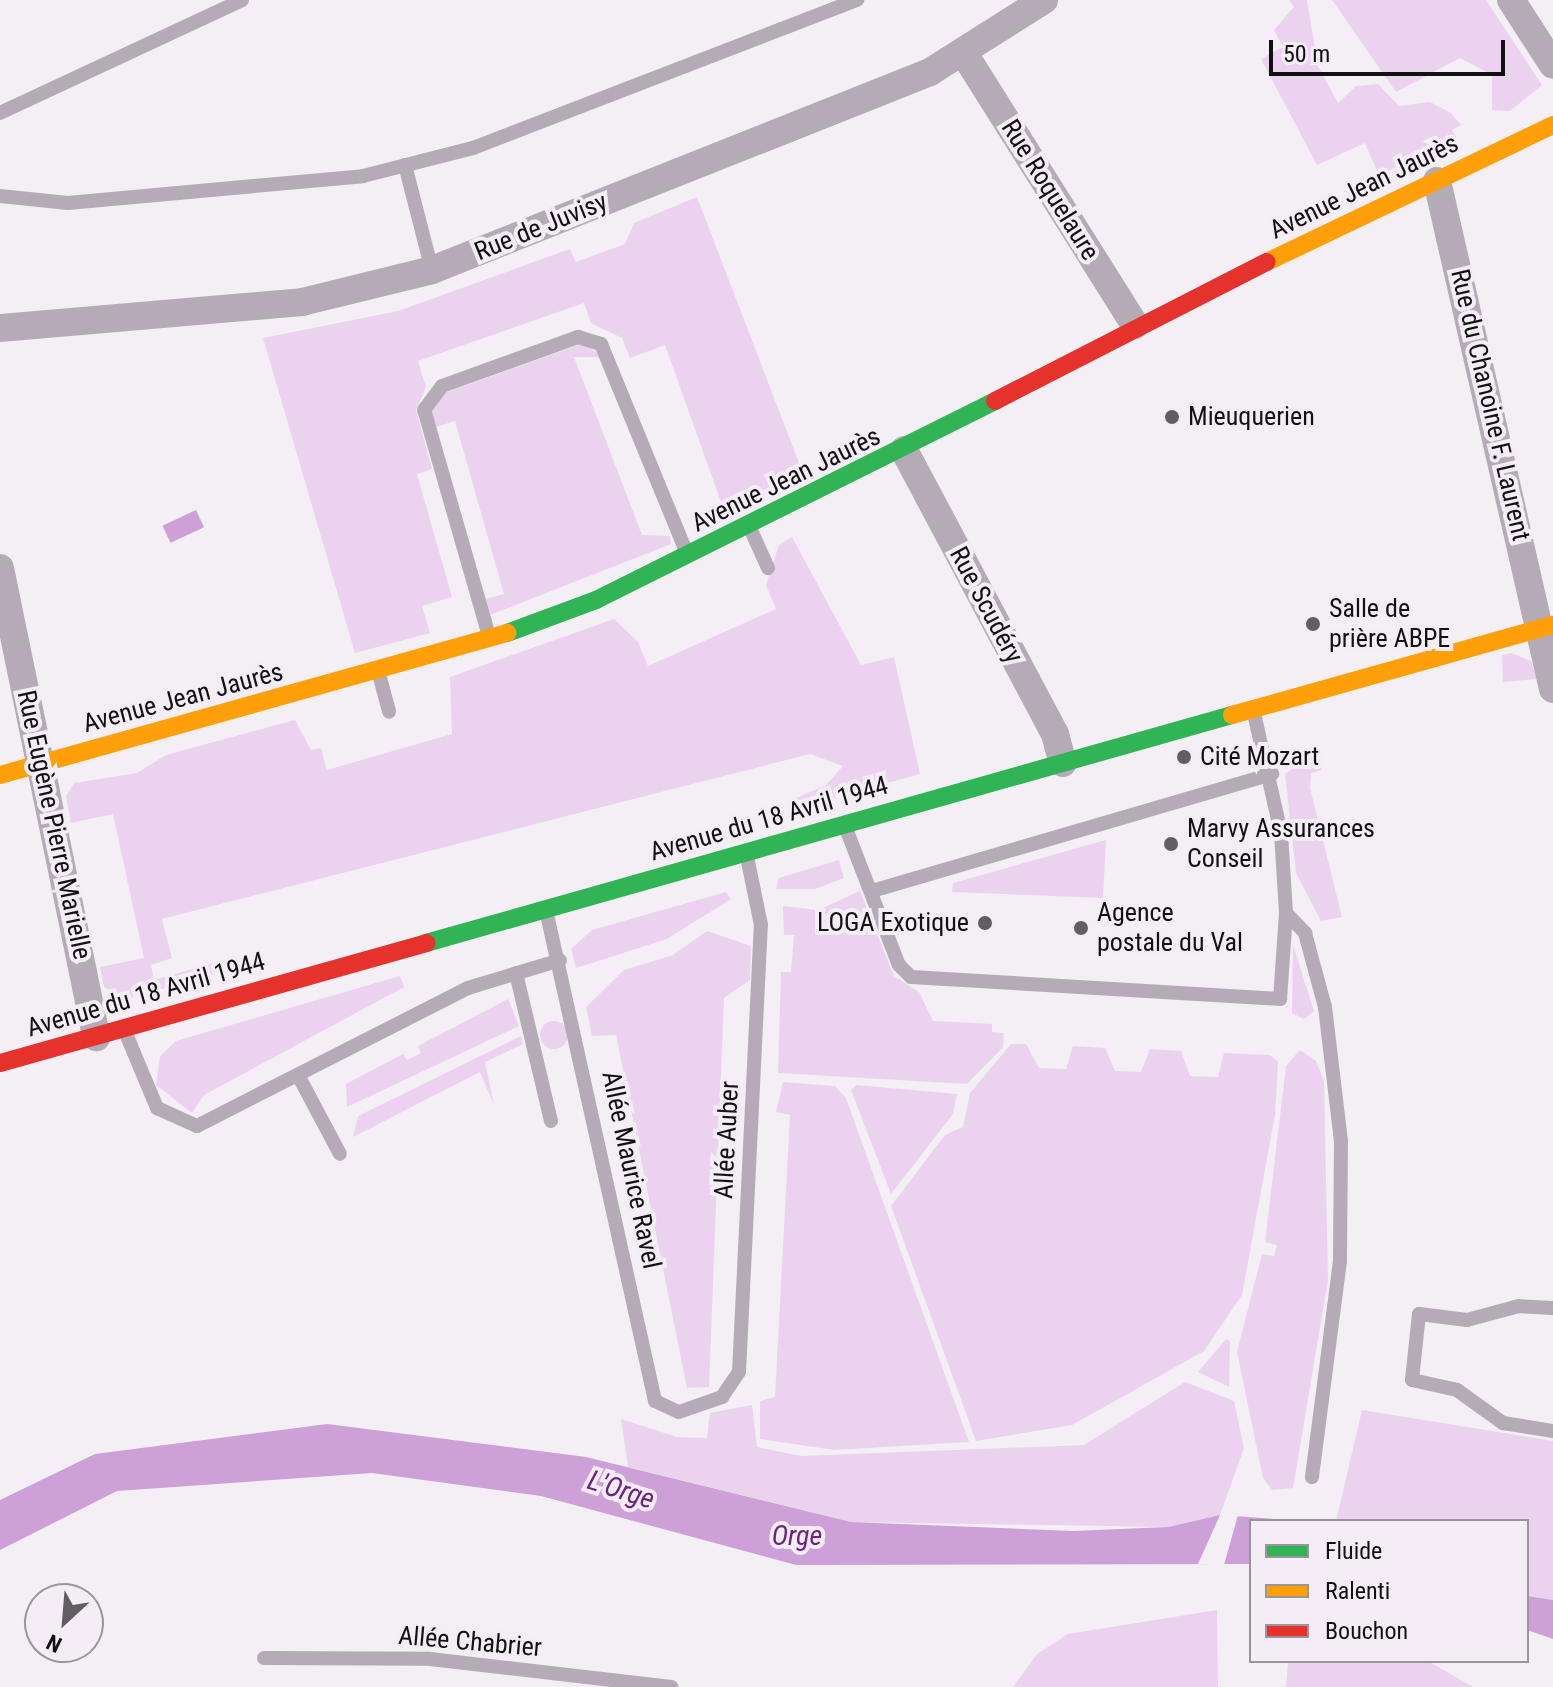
<!DOCTYPE html>
<html>
<head>
<meta charset="utf-8">
<style>
	body { margin:0 }
	#map { position:relative; width:1553px; height:1687px; overflow:hidden; background:#f3eff4; font-family:"Roboto Condensed",sans-serif }
	div>[style] { position:absolute }
	.green>* { inset:0; background:#ebd3f0 }
	.round { border-radius:50% }
	.water>* { inset:0; background:#cda0d7; transform-origin:0 0 }
	.pier>* { inset:0; background:#f3eff4 }
	.lane>* { height:14px; margin:-7px; padding:0 7px; transform-origin:7px; border-radius:7px; background:#b4abb6 }
	.street>* { height:28px; margin:-14px; padding:0 14px; transform-origin:14px; border-radius:14px; background:#b4abb6 }
	.fast>* { height:18px; margin:-9px; padding:0 9px; transform-origin:9px; border-radius:9px; background:#30b455 }
	.slow>* { height:18px; margin:-9px; padding:0 9px; transform-origin:9px; border-radius:9px; background:#ff9f0a }
	.jam>* { height:18px; margin:-9px; padding:0 9px; transform-origin:9px; border-radius:9px; background:#e5322d }
	.dots>* { width:22px; height:22px; translate:-50% -50%; box-sizing:border-box; border:4px solid #f4edf6; border-radius:50% }
	span { translate:-50% -50%; white-space:nowrap; text-align:center; line-height:1.15; -webkit-text-stroke:8px #f4edf6; paint-order:stroke }
	.street-label { font-size:26px; color:#121012 }
	.poi-label { font-size:26px; color:#121012 }
	.left { translate:0 -50%; text-align:left }
	.right { translate:-100% -50%; text-align:right }
	.water-label { font-size:28px; color:#6f217f; font-style:italic }
	.legend { position:absolute; left:1249px; top:1519px; width:280px; height:144px; box-sizing:border-box; background:#f4edf6; border:2px solid #9a959b; margin:0; padding:10px 14px; list-style:none; font-size:24px; color:#121012 }
	.legend li { display:flex; align-items:center; gap:16px; height:40px }
	.legend b { width:40px; border:2px solid #9a959b }
	.north { position:absolute; left:24px; top:1583px; width:80px; height:80px; box-sizing:border-box; background:#f4edf6; border:2px solid #9a959b; border-radius:50%; rotate:206deg; font-size:22px; font-weight:700; line-height:32px; text-align:center; color:#121012 }
	.north::after { content:''; display:block; margin:auto; width:28px; height:36px; background:#615e61; clip-path:polygon(50% 0,100% 100%,50% 72%,0 100%) }
	.scale { position:absolute; left:1269px; top:40px; width:236px; height:36px; box-sizing:border-box; border:4px solid #121012; border-top:0; padding-left:10px; font-size:24px; line-height:28px; white-space:nowrap; color:#121012; -webkit-text-stroke:6px #f4edf6; paint-order:stroke }
</style>
</head>
<body>
<div id="map">
	<div class="green">
		<i style="clip-path:polygon(1289px 0,1307px 0,1318px 66px,1338px 103px,1356px 86px,1378px 84px,1399px 106px,1430px 102px,1451px 113px,1461px 125px,1452px 130px,1456px 137px,1379px 176px,1365px 143px,1317px 165px,1261px 59px,1283px 47px,1274px 30px,1294px 7px)"></i>
		<i style="clip-path:polygon(1332px 0,1486px 0,1542px 85px,1510px 111px,1492px 110px,1492px 75px,1460px 58px,1396px 92px)"></i>
		<i style="clip-path:polygon(697px 197px,804px 476px,726px 516px,665px 345px,630px 358px,622px 338px,591px 323px,584px 303px,418px 361px,426px 387px,416px 410px,432px 469px,417px 474px,452px 597px,422px 606px,430px 633px,355px 653px,263px 338px,398px 311px,570px 249px,576px 262px,625px 244px,634px 223px)"></i>
		<i style="clip-path:polygon(584px 343px,602px 357px,574px 357px,642px 535px,670px 536px,671px 544px,490px 615px,485px 599px,504px 594px,455px 421px,436px 427px,431px 411px,439px 395px)"></i>
		<i style="clip-path:polygon(792px 537px,861px 665px,894px 657px,920px 774px,795px 809px,792px 800px,826px 785px,843px 766px,810px 754px,162px 919px,172px 958px,151px 965px,154px 980px,213px 963px,216px 974px,126px 999px,104px 987px,100px 967px,144px 958px,113px 814px,71px 823px,66px 796px,74px 783px,137px 773px,166px 755px,295px 720px,311px 750px,321px 748px,327px 770px,452px 734px,450px 677px,614px 619px,638px 642px,648px 666px,776px 609px,766px 585px,779px 545px)"></i>
		<i style="clip-path:polygon(1511px 653px,1531px 661px,1537px 679px,1503px 682px,1502px 655px)"></i>
		<i style="clip-path:polygon(1315px 753px,1322px 770px,1311px 773px,1310px 788px,1342px 917px,1321px 921px,1296px 873px,1285px 774px)"></i>
		<i style="clip-path:polygon(1106px 840px,1103px 898px,952px 892px,953px 883px)"></i>
		<i style="clip-path:polygon(839px 860px,844px 878px,815px 889px,776px 889px,779px 878px)"></i>
		<i style="clip-path:polygon(860px 891px,894px 976px,919px 992px,933px 1021px,992px 1024px,992px 1032px,1004px 1033px,1003px 1047px,967px 1084px,778px 1073px,781px 972px,791px 972px,794px 935px,784px 935px,783px 906px,818px 910px)"></i>
		<i style="clip-path:polygon(726px 892px,731px 899px,667px 939px,576px 968px,571px 949px,592px 930px)"></i>
		<i style="clip-path:polygon(707px 931px,751px 946px,750px 980px,724px 998px,709px 1387px,687px 1388px,616px 1035px,592px 1036px,586px 1007px,624px 970px,673px 955px)"></i>
		<i style="clip-path:polygon(1293px 945px,1314px 1011px,1304px 1019px,1292px 1013px)"></i>
		<i style="clip-path:polygon(400px 976px,404px 987px,204px 1095px,192px 1113px,156px 1085px,160px 1056px,176px 1041px)"></i>
		<i style="clip-path:polygon(508px 999px,519px 1026px,347px 1107px,346px 1084px,403px 1054px,407px 1060px,421px 1053px,418px 1046px)"></i>
		<i class="round" style="left:540px;top:1021px;width:28px;height:28px"></i>
		<i style="clip-path:polygon(521px 1036px,523px 1044px,485px 1062px,494px 1105px,480px 1072px,353px 1137px,358px 1116px)"></i>
		<i style="clip-path:polygon(1011px 1044px,1026px 1044px,1039px 1068px,1066px 1069px,1073px 1046px,1105px 1048px,1115px 1071px,1141px 1072px,1150px 1049px,1181px 1051px,1190px 1076px,1218px 1077px,1224px 1053px,1270px 1055px,1278px 1062px,1275px 1115px,1242px 1295px,1204px 1351px,1072px 1425px,976px 1441px,891px 1206px,945px 1135px,963px 1127px,970px 1093px)"></i>
		<i style="clip-path:polygon(1300px 1050px,1316px 1061px,1324px 1081px,1328px 1280px,1293px 1488px,1272px 1490px,1263px 1478px,1237px 1352px,1262px 1254px,1274px 1256px,1277px 1245px,1265px 1242px,1286px 1066px)"></i>
		<i style="clip-path:polygon(783px 1082px,835px 1086px,846px 1098px,969px 1442px,834px 1450px,760px 1439px,760px 1401px,775px 1397px,790px 1115px,776px 1112px)"></i>
		<i style="clip-path:polygon(856px 1085px,957px 1094px,953px 1114px,891px 1194px,851px 1090px)"></i>
		<i style="clip-path:polygon(1226px 1339px,1230px 1341px,1229px 1387px,1198px 1372px)"></i>
		<i style="clip-path:polygon(1185px 1382px,1234px 1401px,1244px 1448px,1220px 1515px,1168px 1527px,851px 1522px,628px 1467px,621px 1419px,677px 1437px,707px 1438px,710px 1413px,752px 1405px,757px 1447px,801px 1456px,1084px 1445px)"></i>
		<i style="clip-path:polygon(1362px 1410px,1553px 1441px,1553px 1600px,1527px 1596px,1527px 1521px,1336px 1521px)"></i>
		<i style="clip-path:polygon(1217px 1610px,1218px 1687px,1013px 1687px,1037px 1654px,1068px 1634px)"></i>
		<i style="clip-path:polygon(1288px 1661px,1428px 1661px,1473px 1687px,1286px 1687px)"></i>
	</div>
	<div class="water">
		<i style="left:196px;top:510px;width:19px;height:37px;rotate:65deg"></i>
		<i style="clip-path:polygon(327px 1424px,586px 1457px,851px 1522px,1073px 1531px,1168px 1527px,1220px 1515px,1302px 1521px,1251px 1521px,1251px 1564px,796px 1565px,541px 1496px,372px 1473px,117px 1491px,0 1550px,0 1500px,95px 1454px)"></i>
		<i style="clip-path:polygon(1527px 1596px,1553px 1600px,1553px 1639px,1527px 1630px)"></i>
	</div>
	<div class="pier">
		<i style="clip-path:polygon(1220px 1515px,1238px 1515px,1224px 1565px,1198px 1564px)"></i>
	</div>
	<div class="lane">
		<i style="left:0;top:113px;width:267px;rotate:-25deg"></i>
		<i style="left:405px;top:165px;width:108px;rotate:75.6deg"></i>
		<i style="left:0;top:196px;width:68px;rotate:5.9deg"></i>
		<i style="left:68px;top:203px;width:296px;rotate:-5.2deg"></i>
		<i style="left:363px;top:176px;width:114px;rotate:-14.3deg"></i>
		<i style="left:473px;top:148px;width:412px;rotate:-21.1deg"></i>
		<i style="left:750px;top:528px;width:44px;rotate:65.8deg"></i>
		<i style="left:489px;top:636px;width:235px;rotate:-106deg"></i>
		<i style="left:424px;top:410px;width:30px;rotate:-53deg"></i>
		<i style="left:442px;top:386px;width:145px;rotate:-19.8deg"></i>
		<i style="left:578px;top:337px;width:24px;rotate:17deg"></i>
		<i style="left:601px;top:344px;width:227px;rotate:67.7deg"></i>
		<i style="left:379px;top:674px;width:39px;rotate:75deg"></i>
		<i style="left:845px;top:826px;width:149px;rotate:68.8deg"></i>
		<i style="left:899px;top:965px;width:17px;rotate:45deg"></i>
		<i style="left:911px;top:977px;width:370px;rotate:3.4deg"></i>
		<i style="left:1280px;top:999px;width:86px;rotate:-86deg"></i>
		<i style="left:1286px;top:913px;width:80px;rotate:-93.6deg"></i>
		<i style="left:1281px;top:833px;width:123px;rotate:-102.7deg"></i>
		<i style="left:872px;top:891px;width:417px;rotate:-16.3deg"></i>
		<i style="left:546px;top:910px;width:503px;rotate:77.48deg"></i>
		<i style="left:655px;top:1401px;width:26px;rotate:25deg"></i>
		<i style="left:679px;top:1412px;width:46px;rotate:-19.2deg"></i>
		<i style="left:722px;top:1397px;width:30px;rotate:-56deg"></i>
		<i style="left:739px;top:1372px;width:448px;rotate:-87.2deg"></i>
		<i style="left:761px;top:925px;width:69px;rotate:-101.6deg"></i>
		<i style="left:1286px;top:913px;width:28px;rotate:46deg"></i>
		<i style="left:1305px;top:933px;width:77px;rotate:74.9deg"></i>
		<i style="left:1325px;top:1007px;width:135px;rotate:83.2deg"></i>
		<i style="left:1341px;top:1141px;width:120px;rotate:90.5deg"></i>
		<i style="left:1340px;top:1261px;width:218px;rotate:97.4deg"></i>
		<i style="left:516px;top:973px;width:152px;rotate:76.7deg"></i>
		<i style="left:124px;top:1029px;width:86px;rotate:67.3deg"></i>
		<i style="left:157px;top:1108px;width:44px;rotate:24.2deg"></i>
		<i style="left:197px;top:1126px;width:304px;rotate:-27deg"></i>
		<i style="left:468px;top:988px;width:96px;rotate:-16.9deg"></i>
		<i style="left:299px;top:1077px;width:87px;rotate:62deg"></i>
		<i style="left:1553px;top:1308px;width:34px;rotate:-177deg"></i>
		<i style="left:1519px;top:1306px;width:54px;rotate:164.9deg"></i>
		<i style="left:1467px;top:1320px;width:48px;rotate:-172.9deg"></i>
		<i style="left:1419px;top:1314px;width:66px;rotate:96.1deg"></i>
		<i style="left:1412px;top:1380px;width:46px;rotate:12.5deg"></i>
		<i style="left:1457px;top:1390px;width:57px;rotate:35.7deg"></i>
		<i style="left:1503px;top:1423px;width:51px;rotate:9.1deg"></i>
		<i style="left:264px;top:1658px;width:166px;rotate:0.3deg"></i>
		<i style="left:430px;top:1659px;width:243px;rotate:6.6deg"></i>
	</div>
	<div class="street">
		<i style="left:1511px;top:0;width:77px;rotate:57.1deg"></i>
		<i style="left:965px;top:55px;width:319px;rotate:57.8deg"></i>
		<i style="left:1437px;top:181px;width:521px;rotate:77.14deg"></i>
		<i style="left:0;top:328px;width:303px;rotate:-4.9deg"></i>
		<i style="left:302px;top:302px;width:134px;rotate:-13.8deg"></i>
		<i style="left:432px;top:270px;width:536px;rotate:-21.68deg"></i>
		<i style="left:930px;top:72px;width:135px;rotate:-32.3deg"></i>
		<i style="left:904px;top:450px;width:322px;rotate:62deg"></i>
		<i style="left:1055px;top:734px;width:30px;rotate:75deg"></i>
		<i style="left:0;top:568px;width:479px;rotate:78.4deg"></i>
	</div>
	<div class="fast">
		<i style="left:507px;top:633px;width:95px;rotate:-20.3deg"></i>
		<i style="left:596px;top:600px;width:446px;rotate:-26.5deg"></i>
		<i style="left:426px;top:943px;width:838px;rotate:-15.8deg"></i>
	</div>
	<div class="slow">
		<i style="left:1267px;top:262px;width:317px;rotate:-25.6deg"></i>
		<i style="left:1232px;top:715px;width:333px;rotate:-15.7deg"></i>
		<i style="left:0;top:775px;width:527px;rotate:-15.65deg"></i>
	</div>
	<div class="jam">
		<i style="left:995px;top:401px;width:305px;rotate:-27.1deg"></i>
		<i style="left:0;top:1063px;width:443px;rotate:-15.7deg"></i>
	</div>
	<div class="dots">
		<i style="left:1172px;top:417px;background:#615e61"></i>
		<i style="left:1313px;top:624px;background:#615e61"></i>
		<i style="left:1184px;top:757px;background:#615e61"></i>
		<i style="left:1171px;top:844px;background:#615e61"></i>
		<i style="left:985px;top:923px;background:#615e61"></i>
		<i style="left:1081px;top:928px;background:#615e61"></i>
	</div>
	<div class="street-label">
		<span style="left:1364px;top:187px;rotate:-26deg">Avenue Jean Jaurès</span>
		<span style="left:1050px;top:190px;rotate:58deg">Rue Roquelaure</span>
		<span style="left:541px;top:227px;rotate:-22deg">Rue de Juvisy</span>
		<span style="left:1490px;top:405px;rotate:77deg">Rue du Chanoine F. Laurent</span>
		<span style="left:786px;top:480px;rotate:-26deg">Avenue Jean Jaurès</span>
		<span style="left:986px;top:605px;rotate:62deg">Rue Scudéry</span>
		<span style="left:183px;top:698px;rotate:-15deg">Avenue Jean Jaurès</span>
		<span style="left:769px;top:819px;rotate:-16deg">Avenue du 18 Avril 1944</span>
		<span style="left:54px;top:825px;rotate:78deg">Rue Eugène Pierre Marielle</span>
		<span style="left:146px;top:995px;rotate:-16deg">Avenue du 18 Avril 1944</span>
		<span style="left:727px;top:1140px;rotate:-87deg">Allée Auber</span>
		<span style="left:631px;top:1170px;rotate:78deg">Allée Maurice Ravel</span>
		<span style="left:470px;top:1642px;rotate:5deg">Allée Chabrier</span>
	</div>
	<div class="poi-label">
		<span class="left" style="left:1188px;top:417px">Mieuquerien</span>
		<span class="left" style="left:1329px;top:624px">Salle de<br>prière ABPE</span>
		<span class="left" style="left:1200px;top:757px">Cité Mozart</span>
		<span class="left" style="left:1187px;top:844px">Marvy Assurances<br>Conseil</span>
		<span class="left" style="left:1097px;top:928px">Agence<br>postale du Val</span>
		<span class="right" style="left:969px;top:923px">LOGA Exotique</span>
	</div>
	<div class="water-label">
		<span style="left:621px;top:1490px;rotate:18deg">L'Orge</span>
		<span style="left:797px;top:1536px">Orge</span>
	</div>
	<ul class="legend">
	<li><b style="height:10px;background:#30b455"></b>Fluide</li>
	<li><b style="height:10px;background:#ff9f0a"></b>Ralenti</li>
	<li><b style="height:10px;background:#e5322d"></b>Bouchon</li>
	</ul>
	<div class="north">N</div>
	<div class="scale">50 m</div>
</div>
</body>
</html>
